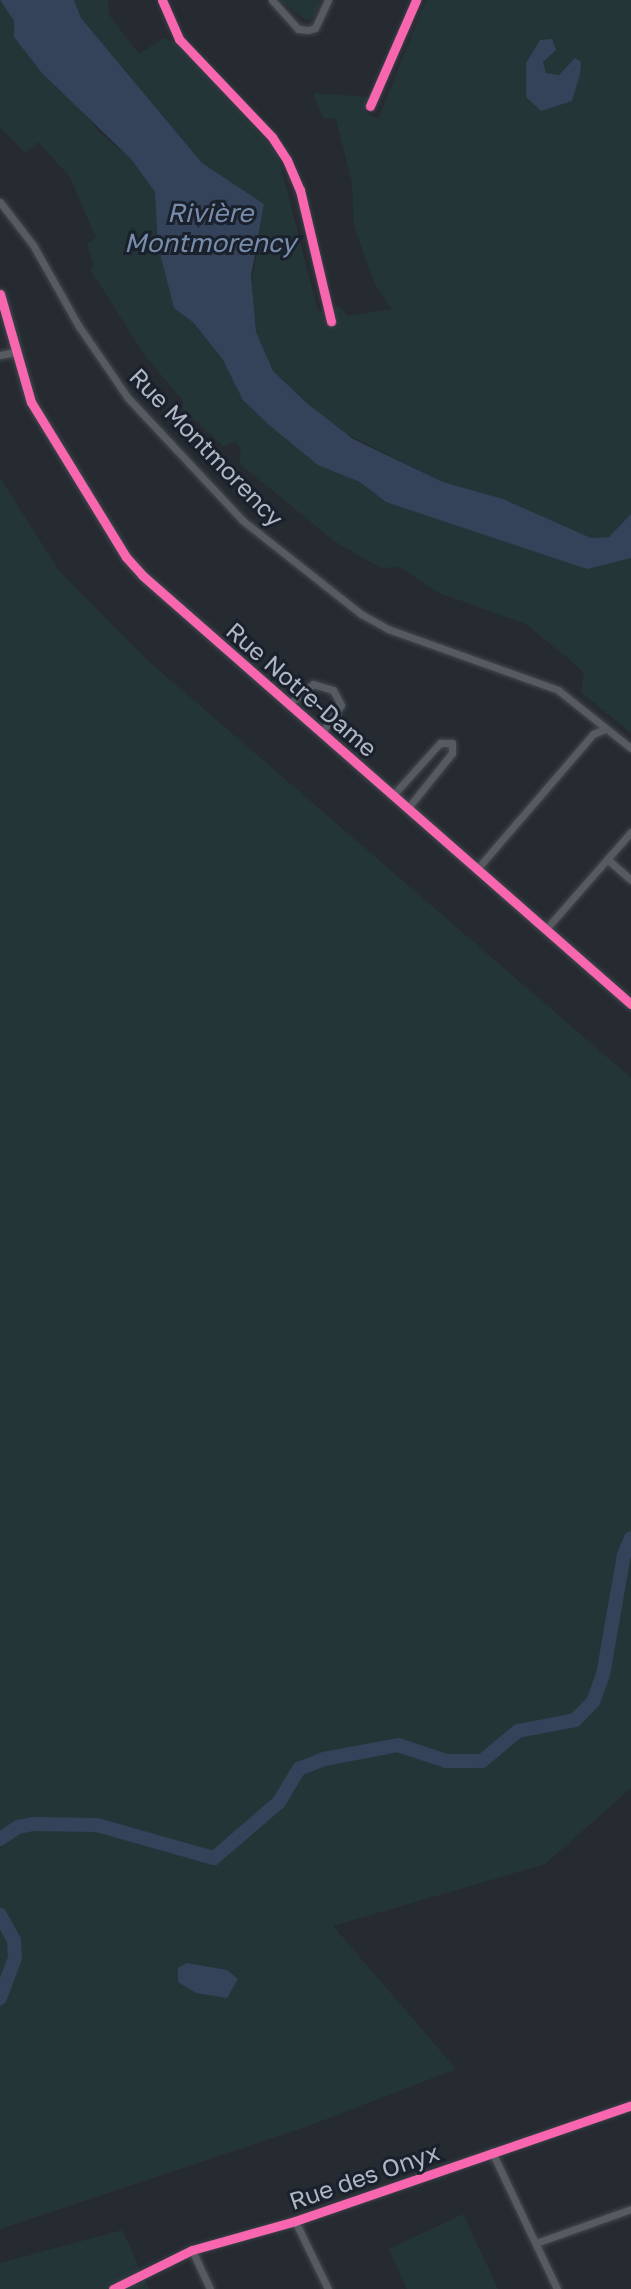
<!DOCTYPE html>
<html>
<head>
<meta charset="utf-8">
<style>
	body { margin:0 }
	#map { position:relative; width:631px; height:2289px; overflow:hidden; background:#262b32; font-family:"Golos Text",sans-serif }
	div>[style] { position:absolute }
	.green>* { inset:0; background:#243538 }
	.water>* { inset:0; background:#34435a }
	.river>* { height:14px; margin:-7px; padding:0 7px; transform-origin:7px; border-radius:7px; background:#34435a }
	.roads { filter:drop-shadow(0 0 2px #44474d) drop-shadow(0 0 2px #44474d) }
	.minor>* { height:7px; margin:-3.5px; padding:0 3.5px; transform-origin:3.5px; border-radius:3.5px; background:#565a61 }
	.tertiary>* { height:9px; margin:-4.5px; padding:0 4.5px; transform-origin:4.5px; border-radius:4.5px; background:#565a61 }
	.cycleway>* { height:9px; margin:-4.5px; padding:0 4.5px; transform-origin:4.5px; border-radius:4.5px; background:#f766af }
	span { translate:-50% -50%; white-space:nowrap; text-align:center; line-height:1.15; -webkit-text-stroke:6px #1a212c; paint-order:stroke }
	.street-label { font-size:24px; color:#afb7c4 }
	.water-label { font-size:26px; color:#788dab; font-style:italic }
</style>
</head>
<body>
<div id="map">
	<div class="green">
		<i style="clip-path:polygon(74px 0,108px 0,109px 15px,139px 54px,164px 38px,177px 43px,277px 152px,318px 311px,340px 306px,347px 316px,392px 309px,376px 286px,354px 227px,352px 182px,336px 119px,323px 118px,313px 93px,369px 97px,365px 112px,378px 119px,426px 0,631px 0,631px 514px,621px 528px,609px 537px,591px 538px,503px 499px,443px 482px,335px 428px,273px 371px,256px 333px,250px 295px,264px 204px,202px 163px,81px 18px)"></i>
		<i style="clip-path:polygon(280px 0,321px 0,314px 17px,305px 20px)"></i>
		<i style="clip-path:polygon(0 1px,98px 131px,130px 158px,155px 192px,159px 228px,212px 346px,259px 411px,631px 557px,631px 733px,581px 692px,584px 674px,575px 664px,526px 624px,439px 593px,400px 567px,381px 568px,334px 541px,239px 463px,241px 449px,235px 441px,224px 447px,183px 409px,183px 401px,144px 354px,90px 269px,94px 266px,87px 243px,96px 238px,70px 177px,38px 142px,25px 153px,0 127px)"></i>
		<i style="clip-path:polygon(0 478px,60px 572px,147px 660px,631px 1078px,631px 1788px,545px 1864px,333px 1926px,456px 2069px,308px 2126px,0 2229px)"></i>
		<i style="clip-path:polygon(463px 2214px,498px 2289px,407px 2289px,389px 2249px)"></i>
		<i style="clip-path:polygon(122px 2230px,149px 2289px,0 2289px,0 2263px)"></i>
	</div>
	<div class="water">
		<i style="clip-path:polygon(0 0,74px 0,81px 18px,202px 163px,264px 204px,251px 276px,256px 332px,273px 371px,308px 404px,353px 439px,443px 482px,503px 499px,591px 538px,609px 537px,631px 514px,631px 558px,587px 569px,386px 502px,360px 482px,318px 465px,269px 425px,243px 400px,223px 360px,194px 323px,174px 308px,158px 246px,155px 192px,131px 159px,42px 73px,14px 37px,14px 21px)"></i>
		<i style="clip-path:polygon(552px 39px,556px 50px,543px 62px,546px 73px,559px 75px,575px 58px,581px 62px,580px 74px,572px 101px,541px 111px,526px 97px,526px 63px,540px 40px)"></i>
		<i style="clip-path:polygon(187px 1963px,227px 1970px,238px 1979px,227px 1998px,196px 1993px,178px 1982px,178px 1968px)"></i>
	</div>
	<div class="river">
		<i style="left:0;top:1839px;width:22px;rotate:-34deg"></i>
		<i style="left:18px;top:1827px;width:15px;rotate:-11deg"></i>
		<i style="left:33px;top:1824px;width:64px;rotate:0.9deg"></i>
		<i style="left:97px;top:1825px;width:122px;rotate:15.8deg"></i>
		<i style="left:214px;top:1858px;width:86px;rotate:-40.7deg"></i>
		<i style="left:279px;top:1802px;width:39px;rotate:-59deg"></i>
		<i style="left:299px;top:1769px;width:27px;rotate:-22deg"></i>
		<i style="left:324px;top:1759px;width:75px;rotate:-10.7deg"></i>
		<i style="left:398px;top:1745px;width:51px;rotate:18.4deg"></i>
		<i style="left:446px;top:1761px;width:36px"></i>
		<i style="left:482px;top:1761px;width:47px;rotate:-39.8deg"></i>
		<i style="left:518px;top:1731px;width:58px;rotate:-10.9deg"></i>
		<i style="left:575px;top:1720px;width:25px;rotate:-45deg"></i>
		<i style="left:593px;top:1702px;width:29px;rotate:-70deg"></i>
		<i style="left:603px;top:1675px;width:122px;rotate:-80.1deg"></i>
		<i style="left:624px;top:1555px;width:18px;rotate:-68deg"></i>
		<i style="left:0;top:1915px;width:29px;rotate:61deg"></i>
		<i style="left:14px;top:1940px;width:18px;rotate:87deg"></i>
		<i style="left:15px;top:1958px;width:43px;rotate:110.6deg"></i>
	</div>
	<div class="roads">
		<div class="minor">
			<i style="left:162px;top:0;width:43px;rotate:66.4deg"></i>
			<i style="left:179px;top:39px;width:135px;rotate:46.5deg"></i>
			<i style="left:272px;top:137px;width:27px;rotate:57deg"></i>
			<i style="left:287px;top:160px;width:33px;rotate:67deg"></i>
			<i style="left:300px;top:190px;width:135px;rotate:76.7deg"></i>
			<i style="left:272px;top:0;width:39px;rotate:48deg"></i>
			<i style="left:298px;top:29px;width:10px;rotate:6deg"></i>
			<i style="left:308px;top:30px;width:7px;rotate:-16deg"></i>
			<i style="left:315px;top:28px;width:31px;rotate:-65deg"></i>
			<i style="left:370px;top:106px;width:116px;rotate:-66.5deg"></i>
			<i style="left:0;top:202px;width:54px;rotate:52.5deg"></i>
			<i style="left:33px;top:245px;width:92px;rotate:60.6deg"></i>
			<i style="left:78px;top:325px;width:88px;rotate:55.6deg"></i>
			<i style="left:128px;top:398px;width:167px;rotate:46.9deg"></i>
			<i style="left:242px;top:520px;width:152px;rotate:38.3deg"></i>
			<i style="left:361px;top:614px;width:31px;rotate:29deg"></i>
			<i style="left:388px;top:629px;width:181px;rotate:19.7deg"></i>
			<i style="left:558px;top:690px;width:93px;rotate:38.5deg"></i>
			<i style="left:0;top:355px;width:16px;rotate:-11deg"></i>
			<i style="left:289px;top:704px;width:31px;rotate:-40deg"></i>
			<i style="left:313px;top:684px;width:21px;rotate:17deg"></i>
			<i style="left:333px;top:690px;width:17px;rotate:62deg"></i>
			<i style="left:341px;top:705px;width:33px;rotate:125deg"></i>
			<i style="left:394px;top:794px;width:69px;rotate:-48deg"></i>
			<i style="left:440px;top:743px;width:12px"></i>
			<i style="left:452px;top:743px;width:10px;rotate:90deg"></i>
			<i style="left:452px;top:753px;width:70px;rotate:128.7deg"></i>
			<i style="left:607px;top:859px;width:32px;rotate:41deg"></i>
			<i style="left:477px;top:869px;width:178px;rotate:-49.3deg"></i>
			<i style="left:593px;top:734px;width:13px;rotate:-23deg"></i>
			<i style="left:546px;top:929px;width:129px;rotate:-48.8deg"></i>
			<i style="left:492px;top:2152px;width:152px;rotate:64.6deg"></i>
			<i style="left:295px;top:2221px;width:76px;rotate:64.1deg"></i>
			<i style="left:536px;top:2243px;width:101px;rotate:-19.7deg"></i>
			<i style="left:192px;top:2250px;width:43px;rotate:65.2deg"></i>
			<i style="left:113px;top:2289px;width:88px;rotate:-26.3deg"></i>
			<i style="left:192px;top:2250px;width:107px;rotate:-15.7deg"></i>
			<i style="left:295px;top:2221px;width:355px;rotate:-19deg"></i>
		</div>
		<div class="tertiary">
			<i style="left:0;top:294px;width:112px;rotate:74deg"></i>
			<i style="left:31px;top:402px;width:182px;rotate:58.5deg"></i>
			<i style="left:126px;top:557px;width:24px;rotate:48deg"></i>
			<i style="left:142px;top:575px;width:651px;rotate:41.26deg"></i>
		</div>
	</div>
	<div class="cycleway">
		<i style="left:162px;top:0;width:43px;rotate:66.4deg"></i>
		<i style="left:179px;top:39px;width:135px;rotate:46.5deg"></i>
		<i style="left:272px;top:137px;width:27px;rotate:57deg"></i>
		<i style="left:287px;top:160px;width:33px;rotate:67deg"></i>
		<i style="left:300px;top:190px;width:135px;rotate:76.7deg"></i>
		<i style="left:370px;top:106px;width:116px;rotate:-66.5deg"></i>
		<i style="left:0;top:294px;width:112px;rotate:74deg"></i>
		<i style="left:31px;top:402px;width:182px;rotate:58.5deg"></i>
		<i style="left:126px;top:557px;width:24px;rotate:48deg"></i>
		<i style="left:142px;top:575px;width:651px;rotate:41.26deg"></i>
		<i style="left:113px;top:2289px;width:88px;rotate:-26.3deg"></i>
		<i style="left:192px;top:2250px;width:107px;rotate:-15.7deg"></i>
		<i style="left:295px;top:2221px;width:355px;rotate:-19deg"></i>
	</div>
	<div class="street-label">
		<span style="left:207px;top:447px;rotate:46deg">Rue Montmorency</span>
		<span style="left:302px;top:689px;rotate:41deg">Rue Notre-Dame</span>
		<span style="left:364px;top:2176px;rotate:-19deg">Rue des Onyx</span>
	</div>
	<div class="water-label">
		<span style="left:210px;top:228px">Rivière<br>Montmorency</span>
	</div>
</div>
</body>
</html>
